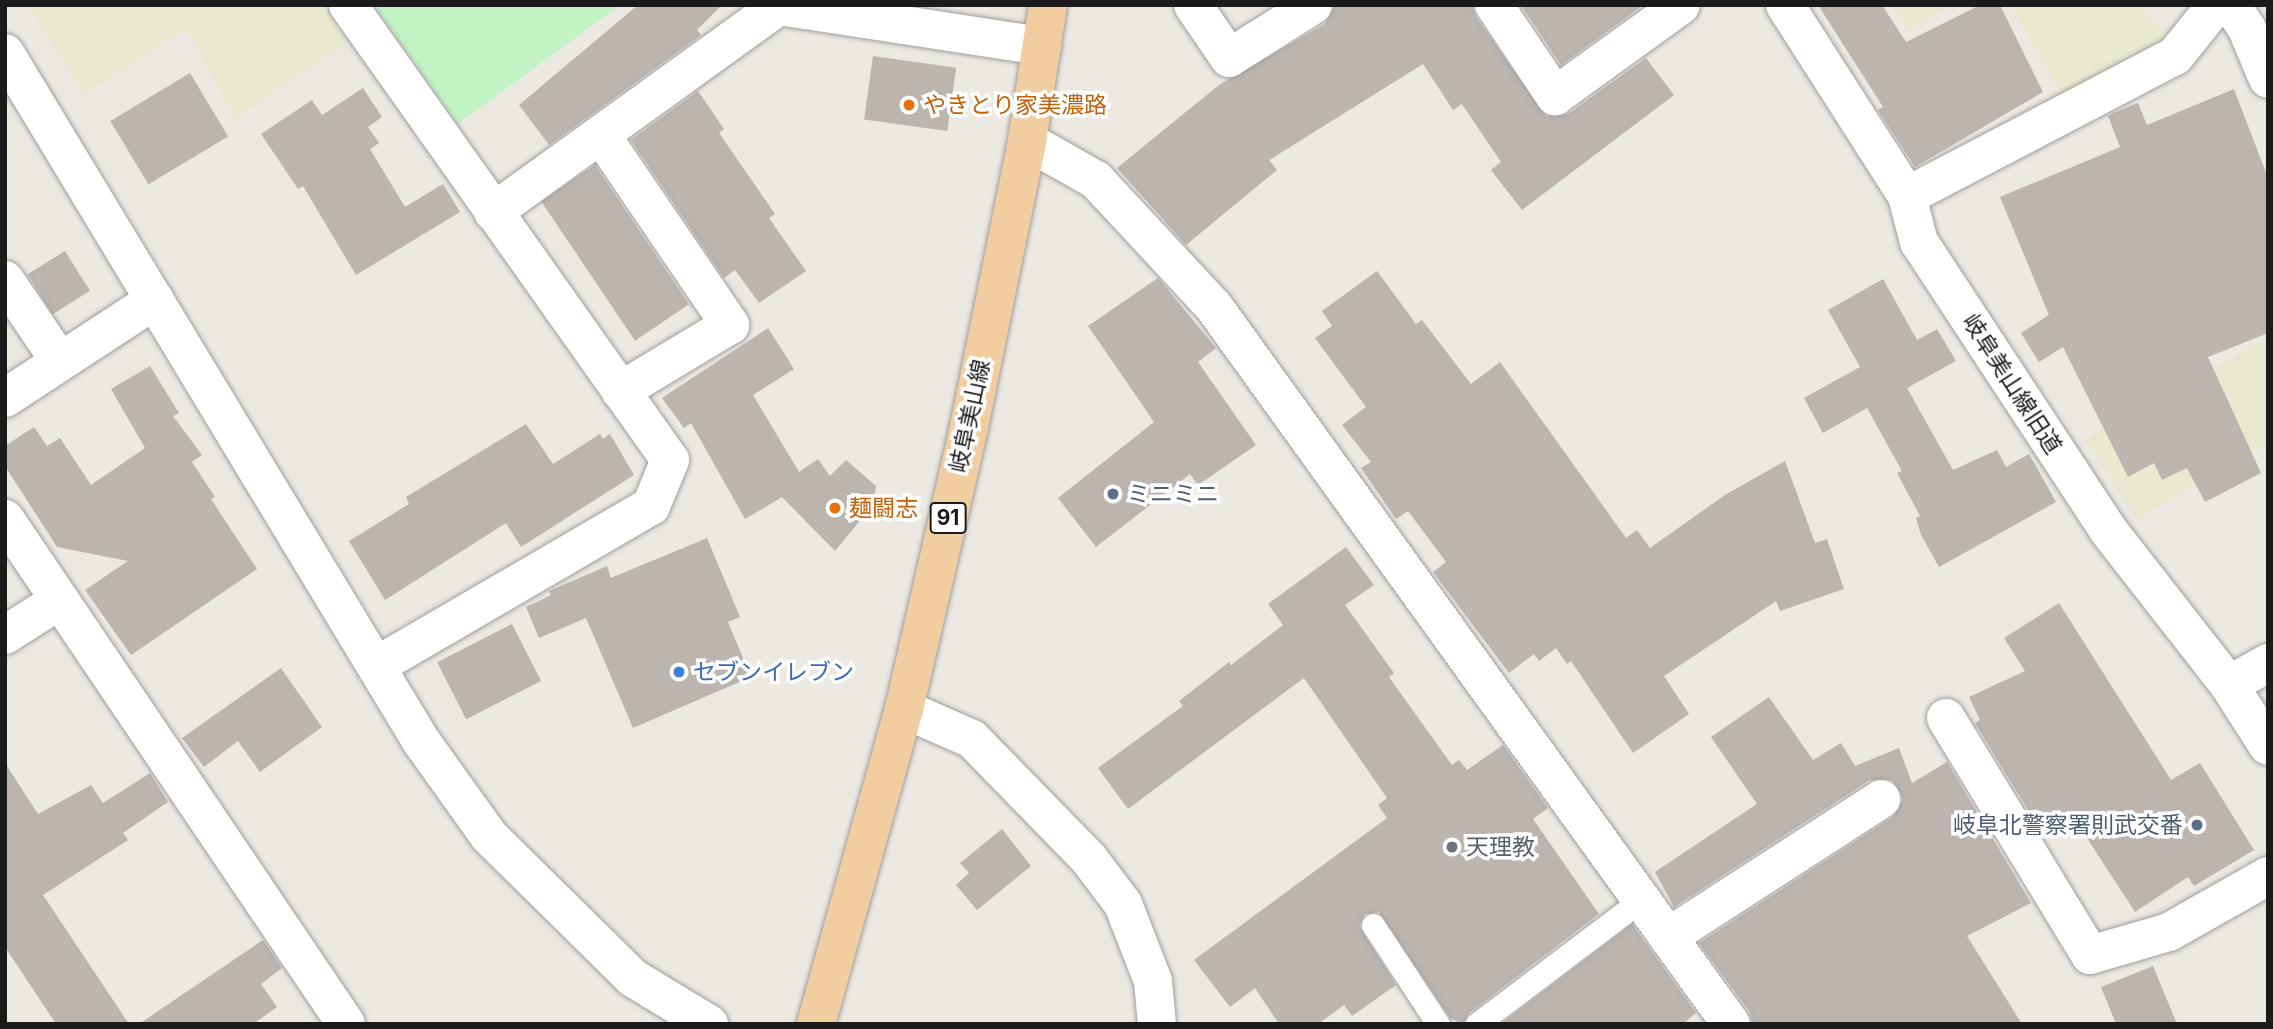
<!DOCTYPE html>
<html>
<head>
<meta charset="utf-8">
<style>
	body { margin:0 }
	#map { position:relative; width:2273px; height:1029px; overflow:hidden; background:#ece8e2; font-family:Inter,"Noto Sans JP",sans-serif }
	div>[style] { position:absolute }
	.farmland>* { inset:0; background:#e8e9ce }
	.park>* { inset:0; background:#c1f3c4 }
	.building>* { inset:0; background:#bcb4af; transform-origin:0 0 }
	.roads { filter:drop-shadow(0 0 2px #9f9f9f) drop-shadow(0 0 2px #9f9f9f) }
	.service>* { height:23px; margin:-11.5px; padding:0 11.5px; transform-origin:11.5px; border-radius:11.5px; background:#fff }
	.minor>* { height:38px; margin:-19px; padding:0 19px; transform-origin:19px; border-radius:19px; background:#fff }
	.tertiary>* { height:38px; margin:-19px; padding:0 19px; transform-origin:19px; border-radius:19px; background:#fff }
	.primary>* { height:38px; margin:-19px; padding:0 19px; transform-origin:19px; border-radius:19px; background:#f2cda0 }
	.dots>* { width:19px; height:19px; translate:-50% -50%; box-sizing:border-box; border:4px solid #fff; border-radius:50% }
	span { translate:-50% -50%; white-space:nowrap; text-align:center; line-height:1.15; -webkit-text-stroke:7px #fff; paint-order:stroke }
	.shield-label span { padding:2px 5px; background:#fff; border:2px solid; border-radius:5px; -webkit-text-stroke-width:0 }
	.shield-label { font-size:21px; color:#1b1b1b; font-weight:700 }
	.food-label { font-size:23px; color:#c56008 }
	.left { translate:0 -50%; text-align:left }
	.street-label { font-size:23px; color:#1b1b1b }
	.service-label { font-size:23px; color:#4e5e75 }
	.right { translate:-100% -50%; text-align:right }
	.shop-label { font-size:23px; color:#366cbe }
	.worship-label { font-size:23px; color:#5b616d }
	.frame { position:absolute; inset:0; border:7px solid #1b1b1b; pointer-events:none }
</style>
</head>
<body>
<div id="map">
	<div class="farmland">
		<i style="clip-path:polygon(27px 5px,322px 5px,347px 43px,235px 119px,187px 29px,84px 94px)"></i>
		<i style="clip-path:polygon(1892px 5px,1951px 5px,1909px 31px)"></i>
		<i style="clip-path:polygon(2011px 5px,2140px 5px,2167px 36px,2064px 99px)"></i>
		<i style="clip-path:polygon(2268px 338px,2268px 443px,2137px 519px,2085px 440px)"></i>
	</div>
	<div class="park">
		<i style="clip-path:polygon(374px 5px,620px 5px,458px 124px)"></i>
	</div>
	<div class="building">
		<i style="clip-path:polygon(638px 5px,722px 5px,697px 30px,701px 35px,549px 145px,519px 105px)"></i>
		<i style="clip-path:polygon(1335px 5px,1472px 5px,1476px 17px,1546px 116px,1568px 114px,1646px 58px,1674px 95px,1522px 210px,1491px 170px,1501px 162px,1462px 104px,1453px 110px,1423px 64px,1269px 160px,1277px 170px,1186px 245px,1117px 168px,1219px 85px,1325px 24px)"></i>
		<i style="clip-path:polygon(1521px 5px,1643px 5px,1561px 65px)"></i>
		<i style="clip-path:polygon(1818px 5px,1882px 5px,1906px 42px,1980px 5px,2000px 5px,2043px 92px,1915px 167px,1878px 110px,1883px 107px)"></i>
		<i style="left:873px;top:56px;width:84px;height:64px;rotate:8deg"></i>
		<i style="left:190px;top:73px;width:74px;height:93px;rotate:59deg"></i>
		<i style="clip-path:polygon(363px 88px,382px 117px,368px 127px,379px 143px,370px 149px,405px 207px,443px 184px,460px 212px,356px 275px,303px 186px,298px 189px,261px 134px,312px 100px,322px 115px)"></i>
		<i style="clip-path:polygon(2234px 89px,2268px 178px,2268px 333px,2208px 357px,2261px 473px,2205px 502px,2187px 468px,2162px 480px,2154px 463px,2128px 477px,2063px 347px,2039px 362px,2021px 333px,2049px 315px,2000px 197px,2120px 147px,2108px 116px,2113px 113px,2138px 103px,2147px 125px)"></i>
		<i style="clip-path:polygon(698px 91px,724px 129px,719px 133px,775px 214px,769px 218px,806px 271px,759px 303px,735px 270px,724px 278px,631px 140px)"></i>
		<i style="left:595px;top:165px;width:168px;height:65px;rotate:56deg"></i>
		<i style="left:65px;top:251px;width:47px;height:44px;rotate:58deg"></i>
		<i style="clip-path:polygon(1377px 271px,1416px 324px,1422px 320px,1471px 384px,1500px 362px,1626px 538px,1637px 530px,1650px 548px,1725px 495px,1785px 461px,1815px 543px,1827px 539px,1844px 589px,1780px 611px,1776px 601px,1664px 676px,1689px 714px,1633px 753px,1571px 661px,1567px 664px,1556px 648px,1539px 661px,1534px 654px,1509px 673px,1433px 572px,1446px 562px,1408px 511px,1396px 519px,1361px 468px,1371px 462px,1342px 425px,1366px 407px,1315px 338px,1332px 326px,1322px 311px)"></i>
		<i style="clip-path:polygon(1158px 278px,1216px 348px,1198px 362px,1256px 445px,1198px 485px,1190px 474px,1096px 547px,1058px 498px,1154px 422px,1088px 326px)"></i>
		<i style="clip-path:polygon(1883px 279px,1917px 340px,1937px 329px,1956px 361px,1907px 388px,1953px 470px,1997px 450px,2006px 467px,2029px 454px,2056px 502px,1939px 567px,1921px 535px,1916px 518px,1920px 516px,1897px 473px,1902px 471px,1867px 408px,1823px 433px,1804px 398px,1860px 367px,1828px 310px)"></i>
		<i style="clip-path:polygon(768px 328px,794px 369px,753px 395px,799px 472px,818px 459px,830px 476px,846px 460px,876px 486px,873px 505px,835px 551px,782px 497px,745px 519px,691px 423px,684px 428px,662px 398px)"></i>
		<i style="clip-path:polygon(150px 366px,179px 413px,173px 416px,202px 455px,192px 462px,215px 497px,211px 499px,257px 569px,131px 655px,85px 590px,128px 561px,57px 547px,5px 466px,5px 446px,34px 427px,47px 446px,60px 438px,91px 485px,145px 448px,111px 389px)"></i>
		<i style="clip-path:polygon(526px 424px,553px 464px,600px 434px,603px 439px,610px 434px,634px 475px,521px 547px,506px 523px,385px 600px,349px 541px,409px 504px,406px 497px)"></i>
		<i style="clip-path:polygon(707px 538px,740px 617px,728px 622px,751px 677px,633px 728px,586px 618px,539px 638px,526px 607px,551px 595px,549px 591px,607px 566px,611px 578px)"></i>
		<i style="clip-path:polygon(1346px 547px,1374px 585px,1345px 605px,1394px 673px,1389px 677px,1452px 765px,1459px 760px,1467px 770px,1503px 745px,1548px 808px,1533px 819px,1599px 914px,1469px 1013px,1463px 1024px,1450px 1018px,1379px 912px,1365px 914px,1359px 926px,1396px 985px,1352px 1016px,1344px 1005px,1318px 1024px,1279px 1024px,1255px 988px,1230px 1007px,1194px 960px,1387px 818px,1378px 805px,1387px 798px,1304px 678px,1128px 809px,1098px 768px,1183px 706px,1179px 701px,1229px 662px,1231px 665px,1283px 625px,1268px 604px)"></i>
		<i style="clip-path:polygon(2059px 603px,2171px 780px,2200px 763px,2254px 850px,2194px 886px,2188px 877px,2135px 912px,2072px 815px,2042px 833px,1975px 723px,1980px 720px,1969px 697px,2025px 671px,2004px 638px)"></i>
		<i style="left:512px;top:624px;width:64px;height:84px;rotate:63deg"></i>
		<i style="clip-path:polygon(281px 668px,322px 727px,260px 772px,238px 741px,204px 767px,182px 738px)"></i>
		<i style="clip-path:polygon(1769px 697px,1813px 760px,1841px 743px,1855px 766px,1899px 748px,1912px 783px,1947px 762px,2031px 903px,1967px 936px,2022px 1024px,1753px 1024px,1749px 1011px,1699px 943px,1893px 817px,1903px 799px,1892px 780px,1870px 780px,1674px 907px,1655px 872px,1757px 804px,1711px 737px)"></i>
		<i style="clip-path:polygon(5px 763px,38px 814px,91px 785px,103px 803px,150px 773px,168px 802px,123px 833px,128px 840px,43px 895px,129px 1024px,56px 1024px,5px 947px)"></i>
		<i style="clip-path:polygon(1002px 829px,1031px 866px,977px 910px,956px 885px,969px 873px,960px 863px)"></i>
		<i style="clip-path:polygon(1632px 924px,1696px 1013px,1683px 1024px,1501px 1024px)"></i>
		<i style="clip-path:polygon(263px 940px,282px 968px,261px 984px,277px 1007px,253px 1024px,139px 1024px)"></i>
		<i style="clip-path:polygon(2153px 966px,2177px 1024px,2116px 1024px,2101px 987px)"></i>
	</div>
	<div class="roads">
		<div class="service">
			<i style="left:1373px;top:925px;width:118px;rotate:56.7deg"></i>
			<i style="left:1477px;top:1024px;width:206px;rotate:-37.1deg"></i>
		</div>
		<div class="minor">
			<i style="left:348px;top:5px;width:557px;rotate:54.71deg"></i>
			<i style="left:670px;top:460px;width:50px;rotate:112.4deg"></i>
			<i style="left:651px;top:506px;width:316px;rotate:149.8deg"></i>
			<i style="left:773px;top:5px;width:272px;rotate:8.7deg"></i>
			<i style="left:1193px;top:5px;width:64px;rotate:55.8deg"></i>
			<i style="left:1229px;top:58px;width:99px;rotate:-32.2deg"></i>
			<i style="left:1494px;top:5px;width:110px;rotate:56.2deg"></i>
			<i style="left:1555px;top:96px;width:155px;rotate:-35.8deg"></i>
			<i style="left:1785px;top:5px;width:227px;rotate:57.4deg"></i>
			<i style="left:1907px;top:196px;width:48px;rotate:75.4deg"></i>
			<i style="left:1919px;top:242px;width:344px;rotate:56.7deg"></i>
			<i style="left:2108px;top:530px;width:197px;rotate:52deg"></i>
			<i style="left:2229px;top:685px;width:72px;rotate:57.4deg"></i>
			<i style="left:2231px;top:5px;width:29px;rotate:56deg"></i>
			<i style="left:2247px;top:29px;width:54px;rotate:67.2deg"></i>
			<i style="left:601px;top:135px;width:230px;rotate:55.8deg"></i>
			<i style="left:730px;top:325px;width:128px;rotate:149deg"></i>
			<i style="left:1027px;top:141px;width:79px;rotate:29.5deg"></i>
			<i style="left:1096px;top:180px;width:173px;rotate:47.1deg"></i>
			<i style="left:1214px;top:307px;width:884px;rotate:54.21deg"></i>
			<i style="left:1907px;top:196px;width:302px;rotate:-27.6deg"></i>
			<i style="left:2175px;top:56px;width:65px;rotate:-51.2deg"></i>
			<i style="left:493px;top:212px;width:349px;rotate:-35.8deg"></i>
			<i style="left:5px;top:280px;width:97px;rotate:56deg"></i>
			<i style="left:5px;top:398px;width:179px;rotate:-33.2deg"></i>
			<i style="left:5px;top:519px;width:609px;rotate:55.97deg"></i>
			<i style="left:5px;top:635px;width:65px;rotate:-32.5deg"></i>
			<i style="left:2229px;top:685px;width:45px;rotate:-29.4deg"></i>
			<i style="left:904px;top:709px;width:74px;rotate:23.8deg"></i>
			<i style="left:972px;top:739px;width:168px;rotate:45.7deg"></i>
			<i style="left:1089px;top:859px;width:56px;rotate:52.9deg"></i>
			<i style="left:1123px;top:904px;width:83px;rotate:68.7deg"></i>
			<i style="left:1153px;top:981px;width:43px;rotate:84.7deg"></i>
			<i style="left:1946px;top:718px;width:277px;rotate:58.7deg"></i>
			<i style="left:2090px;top:955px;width:82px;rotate:-16.2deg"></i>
			<i style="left:2169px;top:932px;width:114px;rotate:-29.5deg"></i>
			<i style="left:1668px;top:937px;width:254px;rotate:-32.9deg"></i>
		</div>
		<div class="tertiary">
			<i style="left:5px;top:53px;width:804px;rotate:58.84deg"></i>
			<i style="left:421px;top:741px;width:117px;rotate:54.4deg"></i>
			<i style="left:489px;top:836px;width:202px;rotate:44.6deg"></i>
			<i style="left:633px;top:978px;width:89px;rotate:31.2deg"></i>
		</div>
		<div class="primary">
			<i style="left:816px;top:1024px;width:327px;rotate:-74.4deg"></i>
			<i style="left:904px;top:709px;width:289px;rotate:-77deg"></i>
			<i style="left:969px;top:427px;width:292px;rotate:-78.5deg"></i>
			<i style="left:1027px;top:141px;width:138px;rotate:-81.2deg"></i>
		</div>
	</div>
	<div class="dots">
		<i style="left:909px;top:105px;background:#e8710a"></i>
		<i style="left:1113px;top:494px;background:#5c6f8a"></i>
		<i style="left:835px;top:508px;background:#e8710a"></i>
		<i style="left:679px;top:672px;background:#3f7fe0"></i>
		<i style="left:2197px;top:825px;background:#5c6f8a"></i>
		<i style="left:1452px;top:847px;background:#6b7280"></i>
	</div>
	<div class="shield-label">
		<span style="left:948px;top:518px">91</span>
	</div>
	<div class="food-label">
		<span class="left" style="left:923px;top:105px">やきとり家美濃路</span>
		<span class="left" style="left:849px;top:508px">麺闘志</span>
	</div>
	<div class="street-label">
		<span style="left:2012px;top:384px;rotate:57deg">岐阜美山線旧道</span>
		<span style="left:970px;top:416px;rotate:-78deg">岐阜美山線</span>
	</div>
	<div class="service-label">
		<span class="left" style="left:1127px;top:494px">ミニミニ</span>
		<span class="right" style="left:2183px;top:825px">岐阜北警察署則武交番</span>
	</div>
	<div class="shop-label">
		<span class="left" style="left:693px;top:672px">セブンイレブン</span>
	</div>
	<div class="worship-label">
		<span class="left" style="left:1466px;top:847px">天理教</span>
	</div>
	<div class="frame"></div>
</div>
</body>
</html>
